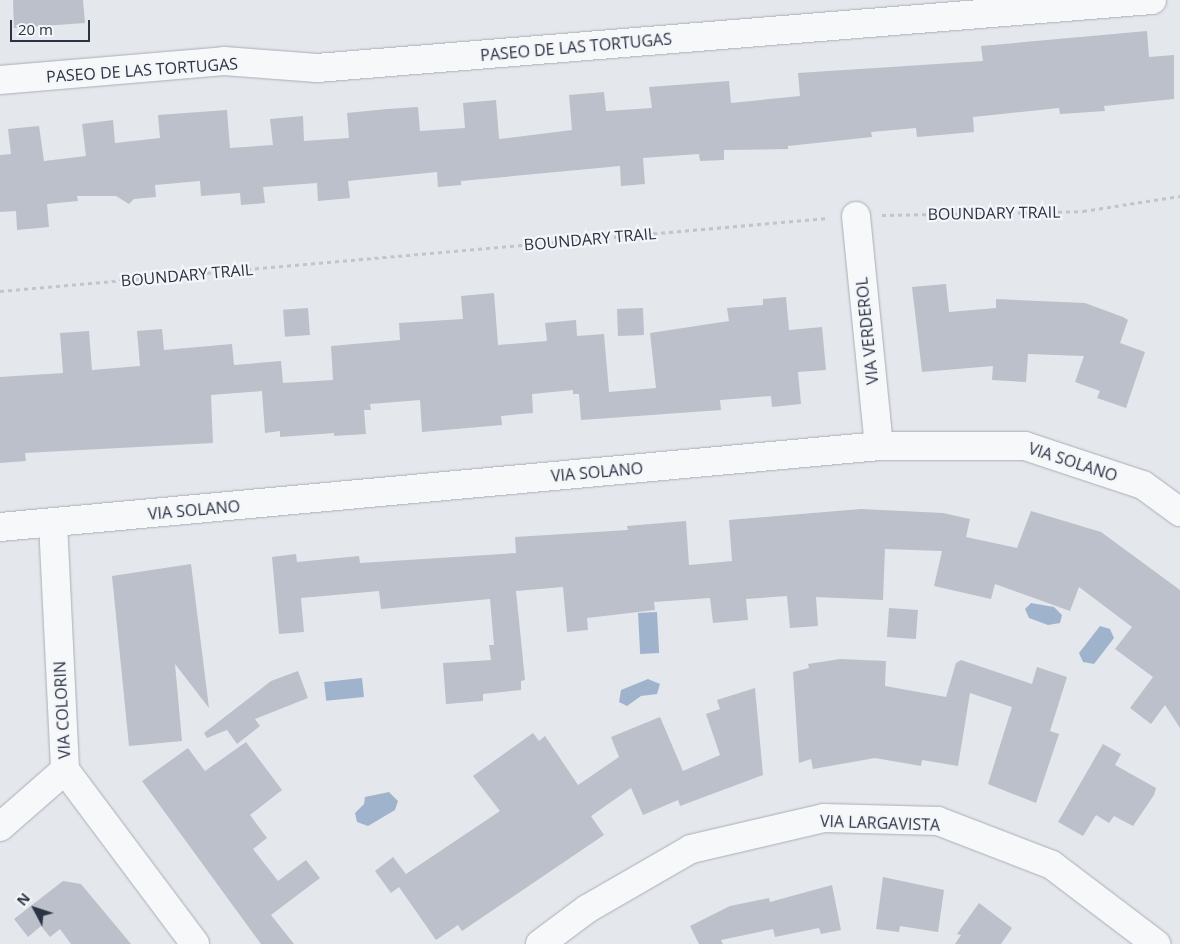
<!DOCTYPE html>
<html>
<head>
<meta charset="utf-8">
<style>
	body { margin:0 }
	#map { position:relative; width:1180px; height:944px; overflow:hidden; background:#e4e7ec; font-family:"Open Sans",sans-serif }
	div>[style] { position:absolute }
	.water>* { inset:0; background:#9fb4cc; transform-origin:0 0 }
	.building>* { inset:0; background:#bbc0ca; transform-origin:0 0 }
	.path>* { height:3px; margin-top:-1.5px; transform-origin:0; background:repeating-linear-gradient(90deg,#c2c5cb 0 4px,transparent 0 8px) }
	.roads { filter:drop-shadow(0 0 1px #a9aeb7) drop-shadow(0 0 1px #a9aeb7) }
	.minor>* { height:28px; margin:-14px; padding:0 14px; transform-origin:14px; border-radius:14px; background:#f7f8fa }
	span { translate:-50% -50%; white-space:nowrap; text-align:center; line-height:1.15; -webkit-text-stroke:4.5px #f4f6f9; paint-order:stroke }
	.street-label { font-size:16px; color:#2b3445 }
	.north { position:absolute; left:10px; top:884px; width:50px; height:50px; -webkit-text-stroke:4px #f4f6f9; paint-order:stroke; rotate:310deg; font-size:14px; font-weight:700; line-height:20px; text-align:center; color:#2b3445 }
	.north::after { content:''; display:block; margin:auto; width:18px; height:22px; background:#2b3445; clip-path:polygon(50% 0,100% 100%,50% 72%,0 100%) }
	.scale { position:absolute; left:10px; top:20px; width:80px; height:22px; box-sizing:border-box; border:2px solid #2b3445; border-top:0; padding-left:6px; font-size:15px; line-height:18px; white-space:nowrap; color:#2b3445; -webkit-text-stroke:4px #f4f6f9; paint-order:stroke }
</style>
</head>
<body>
<div id="map">
	<div class="water">
		<i style="clip-path:polygon(1031px 603px,1054px 607px,1062px 615px,1060px 623px,1048px 625px,1029px 618px,1025px 609px)"></i>
		<i style="left:657px;top:612px;width:41px;height:19px;rotate:87deg"></i>
		<i style="clip-path:polygon(1100px 626px,1110px 629px,1114px 638px,1094px 664px,1083px 662px,1079px 653px)"></i>
		<i style="left:362px;top:678px;width:19px;height:38px;rotate:84deg"></i>
		<i style="clip-path:polygon(648px 679px,660px 684px,657px 694px,641px 696px,627px 706px,619px 702px,621px 690px)"></i>
		<i style="clip-path:polygon(389px 792px,398px 801px,395px 810px,368px 826px,357px 822px,355px 813px,364px 804px,365px 797px)"></i>
	</div>
	<div class="building">
		<i style="clip-path:polygon(13px 0,83px 0,85px 23px,14px 28px)"></i>
		<i style="clip-path:polygon(1147px 31px,1149px 57px,1174px 55px,1174px 99px,1104px 106px,1105px 111px,1060px 114px,1059px 108px,973px 117px,974px 132px,917px 137px,916px 128px,871px 132px,872px 137px,788px 146px,788px 149px,724px 150px,724px 160px,700px 161px,699px 154px,643px 158px,645px 184px,621px 186px,620px 166px,461px 181px,461px 185px,438px 187px,437px 172px,348px 181px,350px 198px,318px 201px,317px 183px,263px 187px,265px 203px,241px 205px,240px 193px,201px 196px,200px 181px,155px 185px,156px 197px,134px 199px,129px 204px,116px 196px,77px 196px,78px 201px,47px 204px,49px 227px,17px 230px,16px 211px,0 212px,0 155px,11px 154px,8px 129px,39px 126px,44px 161px,86px 156px,82px 124px,113px 120px,115px 143px,160px 138px,158px 115px,227px 110px,230px 148px,273px 145px,270px 119px,303px 116px,304px 141px,349px 138px,347px 113px,387px 109px,418px 107px,420px 131px,465px 128px,463px 103px,496px 100px,499px 139px,572px 130px,569px 95px,604px 92px,606px 111px,652px 108px,649px 87px,729px 81px,731px 103px,800px 96px,798px 73px,983px 61px,981px 46px)"></i>
		<i style="clip-path:polygon(946px 284px,949px 312px,996px 308px,996px 299px,1085px 303px,1123px 317px,1128px 320px,1120px 343px,1145px 352px,1126px 408px,1097px 398px,1100px 391px,1075px 382px,1084px 356px,1028px 354px,1026px 382px,992px 380px,993px 366px,922px 372px,912px 287px)"></i>
		<i style="clip-path:polygon(494px 293px,498px 345px,547px 341px,545px 323px,576px 320px,577px 336px,604px 334px,609px 392px,656px 388px,650px 333px,729px 321px,727px 308px,763px 305px,763px 299px,786px 297px,789px 330px,822px 327px,826px 370px,798px 372px,801px 404px,772px 407px,771px 396px,720px 400px,721px 410px,581px 420px,579px 394px,573px 394px,573px 390px,532px 394px,533px 413px,501px 416px,502px 425px,422px 432px,420px 400px,370px 404px,371px 410px,364px 410px,366px 434px,334px 436px,334px 433px,280px 437px,280px 431px,265px 433px,262px 391px,211px 395px,213px 443px,25px 453px,26px 461px,0 463px,0 377px,63px 373px,60px 333px,89px 331px,92px 370px,140px 366px,137px 331px,162px 329px,164px 350px,232px 344px,234px 365px,281px 361px,283px 383px,333px 380px,331px 346px,400px 340px,399px 323px,463px 319px,461px 296px)"></i>
		<i style="left:308px;top:308px;width:27px;height:25px;rotate:86deg"></i>
		<i style="left:643px;top:308px;width:27px;height:26px;rotate:88deg"></i>
		<i style="clip-path:polygon(861px 509px,943px 513px,970px 519px,966px 537px,1017px 548px,1031px 511px,1101px 532px,1180px 590px,1180px 728px,1165px 705px,1151px 724px,1130px 708px,1153px 677px,1115px 649px,1132px 627px,1079px 587px,1070px 611px,995px 584px,991px 599px,934px 586px,942px 551px,885px 549px,883px 600px,816px 597px,818px 626px,790px 628px,787px 596px,746px 599px,748px 620px,713px 623px,710px 598px,654px 602px,655px 610px,587px 618px,588px 630px,567px 632px,563px 587px,516px 591px,525px 680px,521px 681px,521px 690px,483px 694px,483px 701px,446px 704px,443px 663px,491px 660px,489px 645px,494px 645px,490px 599px,381px 609px,379px 591px,301px 598px,304px 632px,279px 634px,272px 557px,296px 554px,297px 562px,359px 556px,360px 563px,516px 553px,515px 537px,628px 530px,627px 526px,686px 521px,689px 565px,732px 561px,729px 520px)"></i>
		<i style="clip-path:polygon(191px 564px,209px 708px,175px 664px,182px 741px,129px 746px,112px 576px)"></i>
		<i style="left:889px;top:608px;width:29px;height:29px;rotate:4deg"></i>
		<i style="clip-path:polygon(840px 659px,886px 661px,885px 686px,946px 697px,956px 663px,961px 660px,1032px 684px,1037px 667px,1067px 677px,1050px 731px,1059px 734px,1036px 803px,988px 784px,1012px 707px,970px 693px,958px 766px,922px 760px,921px 766px,875px 758px,813px 769px,811px 759px,799px 763px,793px 672px,809px 668px,808px 664px)"></i>
		<i style="clip-path:polygon(298px 671px,308px 698px,255px 719px,260px 726px,237px 744px,227px 730px,207px 738px,204px 733px,271px 681px)"></i>
		<i style="clip-path:polygon(755px 688px,763px 775px,680px 806px,678px 800px,643px 815px,631px 788px,591px 816px,604px 835px,462px 931px,458px 925px,436px 940px,399px 887px,391px 893px,375px 871px,393px 857px,406px 874px,500px 811px,473px 776px,533px 733px,539px 741px,545px 736px,578px 785px,619px 757px,611px 737px,660px 717px,683px 771px,720px 755px,706px 714px,720px 709px,717px 700px)"></i>
		<i style="clip-path:polygon(246px 742px,282px 790px,250px 815px,267px 838px,253px 849px,278px 881px,306px 860px,320px 878px,271px 915px,294px 944px,261px 944px,142px 781px,188px 748px,205px 771px)"></i>
		<i style="clip-path:polygon(1103px 744px,1121px 754px,1115px 765px,1156px 788px,1154px 795px,1133px 826px,1114px 816px,1109px 823px,1096px 815px,1083px 836px,1058px 822px)"></i>
		<i style="clip-path:polygon(883px 877px,944px 890px,938px 932px,900px 926px,899px 932px,876px 929px)"></i>
		<i style="clip-path:polygon(63px 881px,81px 884px,131px 944px,71px 944px,60px 929px,50px 937px,41px 926px,28px 937px,14px 919px)"></i>
		<i style="clip-path:polygon(832px 885px,841px 930px,821px 934px,819px 928px,775px 937px,773px 929px,721px 940px,723px 944px,699px 944px,690px 926px,730px 906px,769px 898px,770px 902px)"></i>
		<i style="clip-path:polygon(979px 903px,1012px 928px,1001px 944px,955px 944px,961px 935px,957px 934px)"></i>
	</div>
	<div class="path">
		<i style="left:882px;top:215px;width:201px;rotate:-1.1deg"></i>
		<i style="left:1083px;top:211px;width:98px;rotate:-8.8deg"></i>
		<i style="left:0;top:291px;width:831px;rotate:-5.04deg"></i>
	</div>
	<div class="roads">
		<div class="minor">
			<i style="left:0;top:80px;width:225px;rotate:-4.8deg"></i>
			<i style="left:224px;top:61px;width:93px;rotate:4.3deg"></i>
			<i style="left:317px;top:68px;width:838px;rotate:-4.66deg"></i>
			<i style="left:856px;top:216px;width:231px;rotate:84.3deg"></i>
			<i style="left:53px;top:523px;width:247px;rotate:87.2deg"></i>
			<i style="left:65px;top:770px;width:217px;rotate:53.2deg"></i>
			<i style="left:0;top:527px;width:883px;rotate:-5.26deg"></i>
			<i style="left:879px;top:446px;width:146px"></i>
			<i style="left:1025px;top:446px;width:124px;rotate:18.3deg"></i>
			<i style="left:1143px;top:485px;width:46px;rotate:36.1deg"></i>
			<i style="left:0;top:827px;width:86px;rotate:-41.2deg"></i>
			<i style="left:540px;top:944px;width:59px;rotate:-36.7deg"></i>
			<i style="left:587px;top:909px;width:120px;rotate:-30deg"></i>
			<i style="left:691px;top:849px;width:137px;rotate:-13.1deg"></i>
			<i style="left:824px;top:818px;width:114px;rotate:1.5deg"></i>
			<i style="left:938px;top:821px;width:122px;rotate:21.1deg"></i>
			<i style="left:1052px;top:865px;width:131px;rotate:37.2deg"></i>
		</div>
	</div>
	<div class="street-label">
		<span style="left:576px;top:47px;rotate:-5deg">PASEO DE LAS TORTUGAS</span>
		<span style="left:142px;top:70px;rotate:-4deg">PASEO DE LAS TORTUGAS</span>
		<span style="left:994px;top:213px;rotate:-1deg">BOUNDARY TRAIL</span>
		<span style="left:590px;top:239px;rotate:-5deg">BOUNDARY TRAIL</span>
		<span style="left:187px;top:275px;rotate:-5deg">BOUNDARY TRAIL</span>
		<span style="left:867px;top:331px;rotate:-96deg">VIA VERDEROL</span>
		<span style="left:1073px;top:462px;rotate:18deg">VIA SOLANO</span>
		<span style="left:597px;top:472px;rotate:-5deg">VIA SOLANO</span>
		<span style="left:194px;top:510px;rotate:-5deg">VIA SOLANO</span>
		<span style="left:62px;top:710px;rotate:-93deg">VIA COLORIN</span>
		<span style="left:880px;top:823px;rotate:2deg">VIA LARGAVISTA</span>
	</div>
	<div class="north">N</div>
	<div class="scale">20 m</div>
</div>
</body>
</html>
